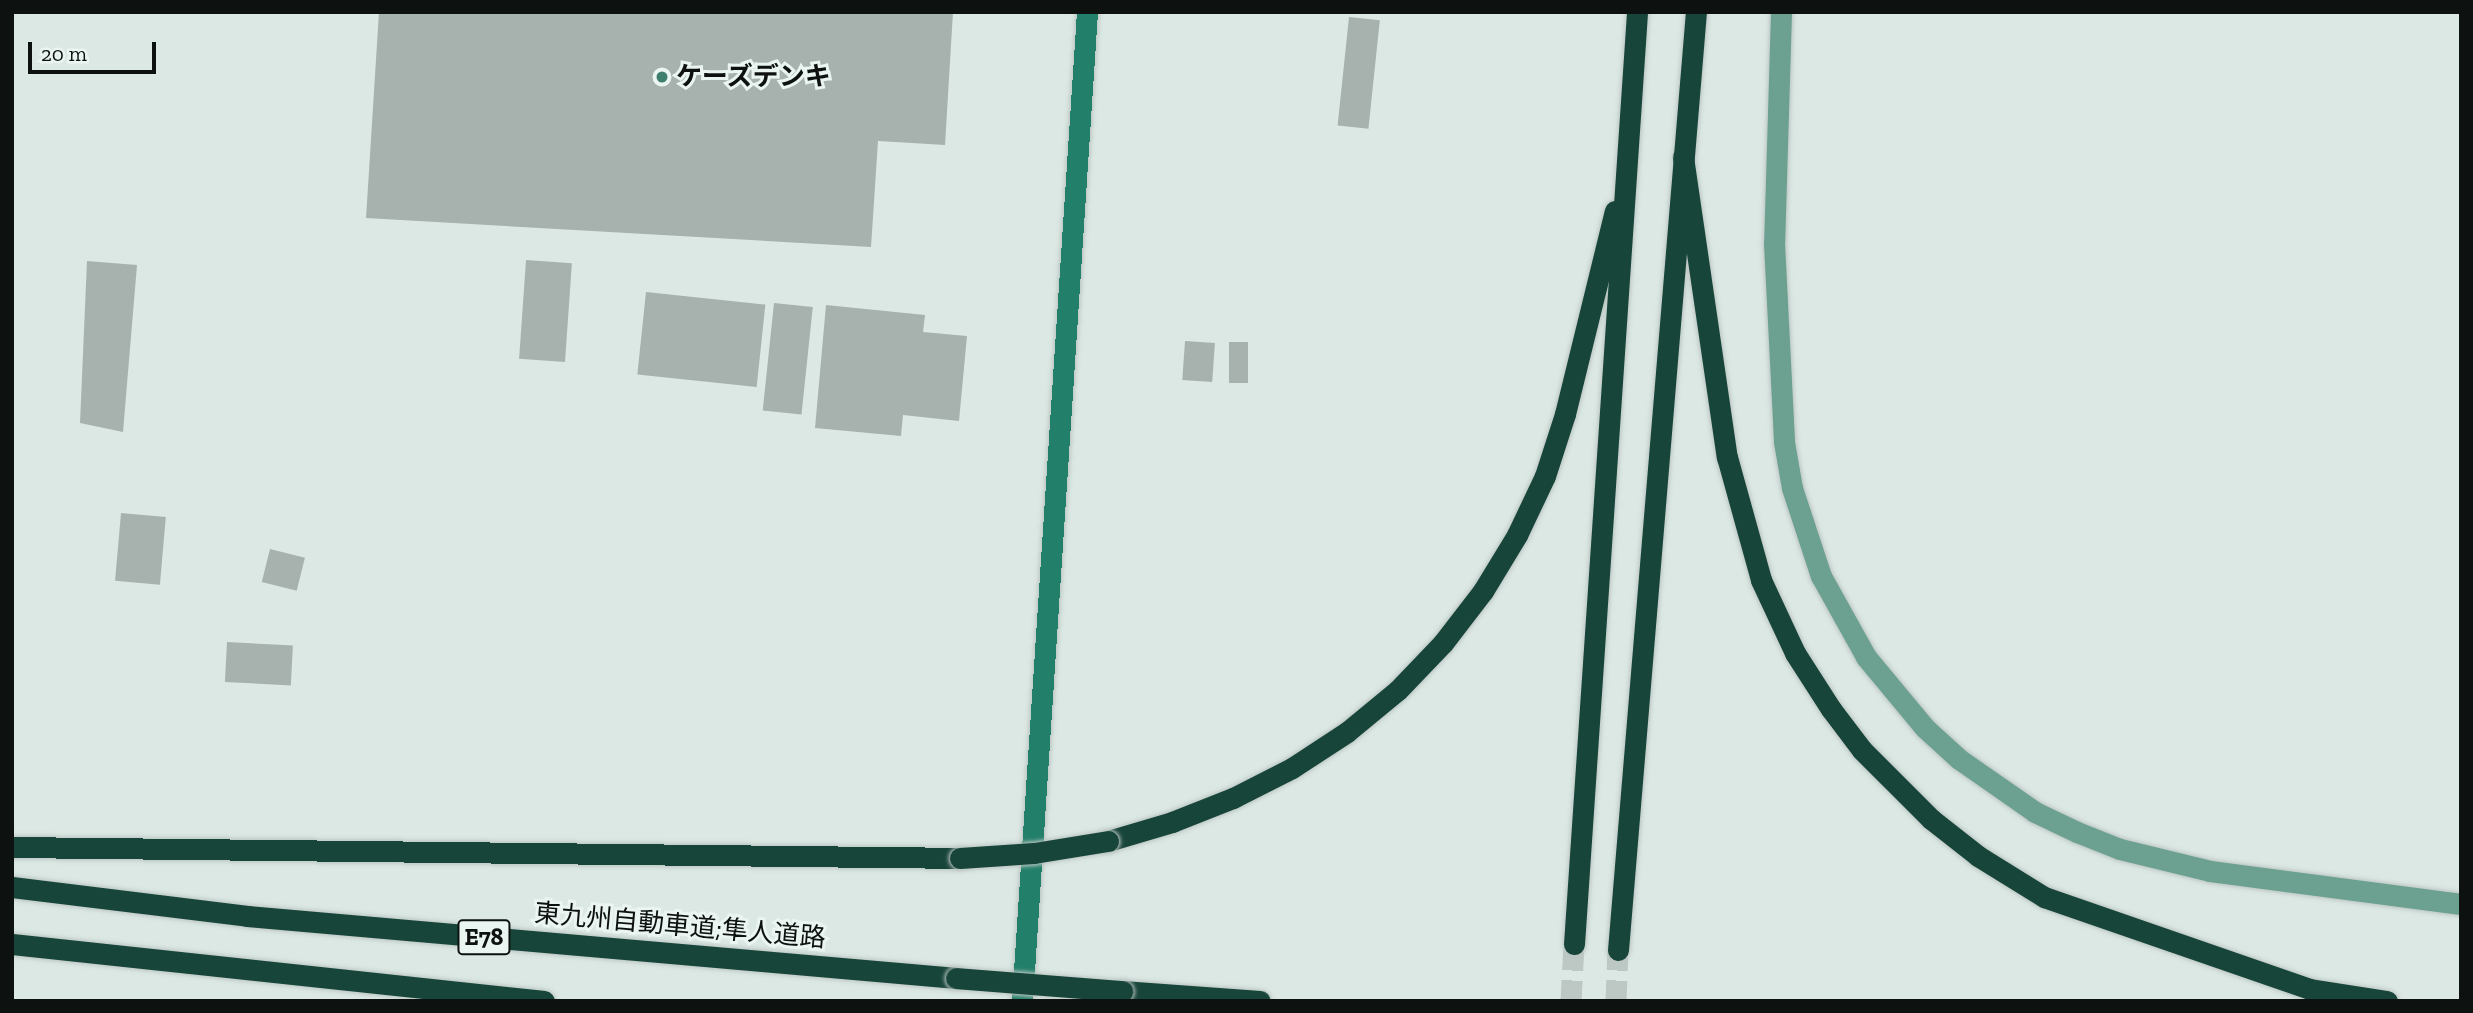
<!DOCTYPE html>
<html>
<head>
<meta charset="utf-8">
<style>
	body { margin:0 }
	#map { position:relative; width:2473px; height:1013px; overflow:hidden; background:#dce8e4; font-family:"Zilla Slab","Noto Sans JP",serif }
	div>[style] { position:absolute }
	.building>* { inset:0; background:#a7b2ae; transform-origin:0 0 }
	.highway-tunnel>* { height:21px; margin-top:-10.5px; transform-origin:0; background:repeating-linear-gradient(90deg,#bdc8c4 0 21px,transparent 0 31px) }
	.roads { filter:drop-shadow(0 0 2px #bbc6c2) drop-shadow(0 0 2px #bbc6c2) }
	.street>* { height:21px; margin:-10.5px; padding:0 10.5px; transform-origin:10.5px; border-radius:10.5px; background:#6ca192 }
	.secondary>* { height:21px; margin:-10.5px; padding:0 10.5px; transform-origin:10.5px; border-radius:10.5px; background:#227f6a }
	.highway>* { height:21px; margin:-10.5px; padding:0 10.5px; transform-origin:10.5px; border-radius:10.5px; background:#18453a }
	.bridges { filter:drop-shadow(0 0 2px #bbc6c2) drop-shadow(0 0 2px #bbc6c2) }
	.highway-bridge>* { height:21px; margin:-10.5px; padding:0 10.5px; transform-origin:10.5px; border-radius:10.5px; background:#18453a }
	.dots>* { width:19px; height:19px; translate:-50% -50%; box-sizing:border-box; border:4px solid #eaf5f1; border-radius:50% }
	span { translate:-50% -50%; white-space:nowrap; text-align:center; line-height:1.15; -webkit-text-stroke:6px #eaf5f1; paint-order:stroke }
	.shield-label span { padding:2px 5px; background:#eaf5f1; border:2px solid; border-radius:5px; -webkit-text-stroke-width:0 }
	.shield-label { font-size:24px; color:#0d1110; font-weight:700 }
	.poi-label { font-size:26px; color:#0d1110; font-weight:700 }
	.left { translate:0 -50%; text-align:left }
	.street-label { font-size:26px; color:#0d1110 }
	.frame { position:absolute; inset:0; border:14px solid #0d1110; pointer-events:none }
	.scale { position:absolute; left:28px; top:42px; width:128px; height:32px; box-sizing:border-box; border:4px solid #0d1110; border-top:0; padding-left:9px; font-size:21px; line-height:24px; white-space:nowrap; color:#0d1110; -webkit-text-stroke:5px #eaf5f1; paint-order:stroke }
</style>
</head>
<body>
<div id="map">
	<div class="building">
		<i style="clip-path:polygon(379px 12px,953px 12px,945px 145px,878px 141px,871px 247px,366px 218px)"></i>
		<i style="left:1349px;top:17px;width:31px;height:109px;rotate:6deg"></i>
		<i style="left:526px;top:260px;width:46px;height:99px;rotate:4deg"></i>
		<i style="clip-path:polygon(87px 261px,137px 265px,123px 432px,80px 423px)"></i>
		<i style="left:646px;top:292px;width:120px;height:83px;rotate:6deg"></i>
		<i style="left:774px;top:303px;width:39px;height:108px;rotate:6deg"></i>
		<i style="clip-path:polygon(826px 305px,925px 315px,923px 332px,967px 336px,959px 421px,903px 415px,901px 436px,815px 428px)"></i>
		<i style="left:1185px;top:341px;width:30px;height:39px;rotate:4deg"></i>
		<i style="left:1229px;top:342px;width:19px;height:41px"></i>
		<i style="left:121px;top:513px;width:45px;height:68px;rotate:5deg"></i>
		<i style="left:270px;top:549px;width:36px;height:34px;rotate:14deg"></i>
		<i style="left:227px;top:642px;width:66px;height:40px;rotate:3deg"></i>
	</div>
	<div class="highway-tunnel">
		<i style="left:1571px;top:1001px;width:57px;rotate:-87deg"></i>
		<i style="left:1616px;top:1001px;width:51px;rotate:-87.8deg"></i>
	</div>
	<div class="roads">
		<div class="street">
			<i style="left:1781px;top:12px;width:231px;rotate:91.7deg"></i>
			<i style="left:1774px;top:243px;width:199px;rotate:87.1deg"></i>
			<i style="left:1784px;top:442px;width:47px;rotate:80.1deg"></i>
			<i style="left:1792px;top:488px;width:93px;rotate:71.8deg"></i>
			<i style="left:1821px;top:576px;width:93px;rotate:60.9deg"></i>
			<i style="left:1866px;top:657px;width:92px;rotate:50.3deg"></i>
			<i style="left:1925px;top:728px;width:46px;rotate:42.4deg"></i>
			<i style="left:1959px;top:759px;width:93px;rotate:34.9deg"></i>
			<i style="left:2035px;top:812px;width:47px;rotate:25.5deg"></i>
			<i style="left:2077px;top:832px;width:46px;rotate:21.6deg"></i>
			<i style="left:2120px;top:849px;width:93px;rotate:13.7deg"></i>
			<i style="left:2210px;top:871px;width:253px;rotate:7.5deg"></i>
		</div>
		<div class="secondary">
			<i style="left:1022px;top:1001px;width:991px;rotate:-86.24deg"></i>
		</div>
		<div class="highway">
			<i style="left:1683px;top:157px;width:303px;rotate:81.7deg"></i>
			<i style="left:1727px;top:457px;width:128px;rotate:74.5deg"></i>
			<i style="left:1761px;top:580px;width:81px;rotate:65deg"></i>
			<i style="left:1795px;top:653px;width:67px;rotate:57.3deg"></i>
			<i style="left:1831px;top:709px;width:51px;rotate:52.9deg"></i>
			<i style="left:1862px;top:750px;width:98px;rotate:45deg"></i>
			<i style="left:1931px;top:819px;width:60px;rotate:38.2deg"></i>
			<i style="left:1978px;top:856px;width:78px;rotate:31.8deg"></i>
			<i style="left:2044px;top:897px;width:281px;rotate:19.1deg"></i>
			<i style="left:2310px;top:989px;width:78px;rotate:8.9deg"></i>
			<i style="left:1108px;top:841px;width:67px;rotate:-16.5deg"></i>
			<i style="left:1172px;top:822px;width:66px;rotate:-21.5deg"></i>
			<i style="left:1233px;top:798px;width:66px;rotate:-27deg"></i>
			<i style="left:1292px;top:768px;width:66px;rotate:-33.2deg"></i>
			<i style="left:1347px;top:732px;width:66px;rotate:-39.5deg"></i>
			<i style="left:1398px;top:690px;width:65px;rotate:-46.2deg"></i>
			<i style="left:1443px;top:643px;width:66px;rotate:-52.4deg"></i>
			<i style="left:1483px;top:591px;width:66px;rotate:-58.7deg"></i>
			<i style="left:1517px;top:535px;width:65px;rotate:-64.6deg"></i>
			<i style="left:1545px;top:476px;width:65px;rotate:-72.1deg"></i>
			<i style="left:1565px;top:414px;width:209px;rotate:-76.2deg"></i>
			<i style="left:12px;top:847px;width:948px;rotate:0.66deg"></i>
			<i style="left:12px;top:887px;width:237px;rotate:7deg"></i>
			<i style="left:247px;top:916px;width:712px;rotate:5deg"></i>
			<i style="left:12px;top:944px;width:535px;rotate:6.12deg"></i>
			<i style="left:1574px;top:944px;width:934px;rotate:-86.13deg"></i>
			<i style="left:1618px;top:950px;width:941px;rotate:-85.25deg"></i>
			<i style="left:1122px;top:991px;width:138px;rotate:4.1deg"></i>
		</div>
	</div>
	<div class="bridges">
		<div class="highway-bridge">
			<i style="left:960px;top:858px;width:74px;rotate:-3.9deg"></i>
			<i style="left:1034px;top:853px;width:75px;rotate:-9.2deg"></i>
			<i style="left:956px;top:978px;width:167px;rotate:4.5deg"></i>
		</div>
	</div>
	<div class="dots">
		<i style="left:662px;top:77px;background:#3f7f6e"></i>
	</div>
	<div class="shield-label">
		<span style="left:484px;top:937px">E78</span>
	</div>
	<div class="poi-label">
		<span class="left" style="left:676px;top:77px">ケーズデンキ</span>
	</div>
	<div class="street-label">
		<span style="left:680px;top:926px;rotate:5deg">東九州自動車道;隼人道路</span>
	</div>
	<div class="frame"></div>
	<div class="scale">20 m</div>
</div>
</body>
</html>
